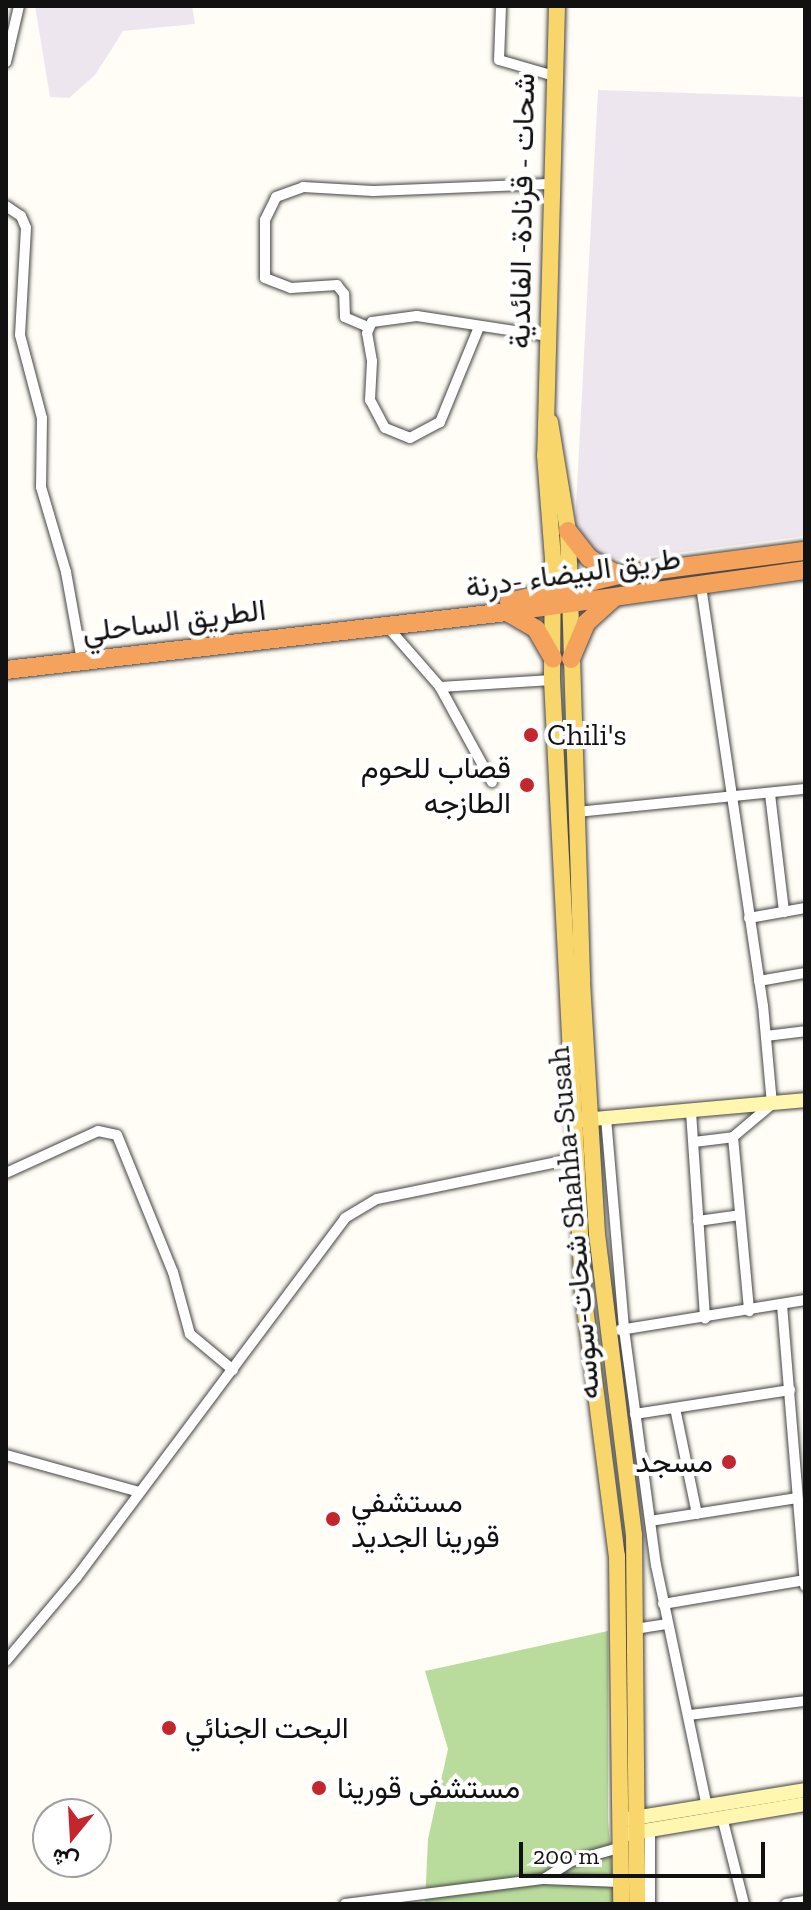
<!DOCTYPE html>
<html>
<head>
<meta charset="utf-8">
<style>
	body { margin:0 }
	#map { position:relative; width:811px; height:1910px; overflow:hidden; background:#fffdf5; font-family:"Zilla Slab",Vazirmatn,serif }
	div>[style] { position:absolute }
	.industrial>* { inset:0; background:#eee6ef }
	.forest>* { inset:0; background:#b9dc9c }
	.roads { filter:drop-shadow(0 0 2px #444) drop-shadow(0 0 2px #444) }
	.street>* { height:10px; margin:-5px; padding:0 5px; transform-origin:5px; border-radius:5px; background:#fff }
	.secondary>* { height:14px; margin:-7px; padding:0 7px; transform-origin:7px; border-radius:7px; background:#fff6b0 }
	.primary>* { height:16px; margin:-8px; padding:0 8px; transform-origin:8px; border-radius:8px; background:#f9d66b }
	.highway>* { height:18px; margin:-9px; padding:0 9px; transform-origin:9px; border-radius:9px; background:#f5a25d }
	.dots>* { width:22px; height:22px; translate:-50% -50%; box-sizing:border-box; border:4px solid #fff; border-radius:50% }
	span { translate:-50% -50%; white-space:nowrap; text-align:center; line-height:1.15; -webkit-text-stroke:8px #fff; paint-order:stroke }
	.street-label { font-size:30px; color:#111 }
	.poi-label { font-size:30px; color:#111 }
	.left { translate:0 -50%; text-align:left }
	.right { translate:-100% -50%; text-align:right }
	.frame { position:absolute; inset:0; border:8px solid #111; pointer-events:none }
	.north { position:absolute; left:32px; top:1798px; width:80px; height:80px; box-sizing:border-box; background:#fff; border:2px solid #a0a0a0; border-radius:50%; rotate:198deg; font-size:22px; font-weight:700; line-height:32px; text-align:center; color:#111 }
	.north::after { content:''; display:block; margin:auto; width:28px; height:36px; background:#c4262e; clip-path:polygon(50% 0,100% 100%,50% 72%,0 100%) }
	.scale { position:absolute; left:519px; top:1842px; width:246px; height:36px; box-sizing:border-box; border:4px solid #111; border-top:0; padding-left:10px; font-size:24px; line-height:28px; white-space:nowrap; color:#111; -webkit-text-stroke:6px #fff; paint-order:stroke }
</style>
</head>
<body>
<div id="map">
	<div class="industrial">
		<i style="clip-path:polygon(35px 6px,192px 6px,195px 24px,123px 31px,95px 75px,69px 98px,50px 97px)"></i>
		<i style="clip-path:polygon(598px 90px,805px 97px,805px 536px,622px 560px,601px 555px,575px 526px)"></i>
	</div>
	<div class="forest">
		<i style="clip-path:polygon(608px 1631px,608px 1820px,615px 1904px,425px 1904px,428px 1839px,448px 1749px,425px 1671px)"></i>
	</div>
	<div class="roads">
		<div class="street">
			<i style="left:501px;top:6px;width:54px;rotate:92.1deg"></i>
			<i style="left:499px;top:60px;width:54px;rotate:16.1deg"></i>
			<i style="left:6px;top:62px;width:57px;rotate:-76.9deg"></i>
			<i style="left:6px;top:206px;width:18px;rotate:34deg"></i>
			<i style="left:21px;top:216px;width:13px;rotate:67deg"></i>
			<i style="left:26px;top:228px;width:107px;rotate:93.2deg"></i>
			<i style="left:20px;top:335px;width:86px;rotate:75.2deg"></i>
			<i style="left:42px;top:418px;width:69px;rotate:90.8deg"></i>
			<i style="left:41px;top:487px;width:89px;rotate:73.6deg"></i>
			<i style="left:66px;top:572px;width:90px;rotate:79.8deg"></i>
			<i style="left:368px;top:327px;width:25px;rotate:-157deg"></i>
			<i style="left:345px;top:317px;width:23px;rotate:-92deg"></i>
			<i style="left:344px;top:294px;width:11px;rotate:-128deg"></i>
			<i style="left:337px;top:285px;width:46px;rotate:176.3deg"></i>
			<i style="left:291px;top:288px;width:28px;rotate:-159deg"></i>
			<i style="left:265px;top:278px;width:58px;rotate:-90deg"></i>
			<i style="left:265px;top:220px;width:25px;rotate:-64deg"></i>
			<i style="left:276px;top:197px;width:29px;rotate:-20deg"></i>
			<i style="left:303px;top:187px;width:70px;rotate:3.3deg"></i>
			<i style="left:373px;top:191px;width:176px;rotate:-2.3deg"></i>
			<i style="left:479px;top:327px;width:103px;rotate:112.3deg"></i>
			<i style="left:440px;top:422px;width:34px;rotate:152deg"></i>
			<i style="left:410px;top:438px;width:27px;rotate:-158deg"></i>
			<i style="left:385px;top:428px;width:32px;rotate:-118deg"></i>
			<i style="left:370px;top:400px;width:39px;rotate:-87deg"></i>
			<i style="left:372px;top:361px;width:28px;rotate:-100deg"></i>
			<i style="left:367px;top:333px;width:12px;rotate:-66deg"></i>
			<i style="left:372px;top:322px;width:45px;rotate:-7.6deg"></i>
			<i style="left:417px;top:316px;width:133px;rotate:8.7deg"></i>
			<i style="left:386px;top:625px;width:82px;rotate:48.9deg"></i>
			<i style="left:492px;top:782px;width:108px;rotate:-118.7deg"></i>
			<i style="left:440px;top:687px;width:112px;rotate:-3.6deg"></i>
			<i style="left:770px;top:794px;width:119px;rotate:83.2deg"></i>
			<i style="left:577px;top:812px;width:229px;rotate:-5.8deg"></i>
			<i style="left:749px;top:918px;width:57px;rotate:-10.1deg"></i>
			<i style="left:759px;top:981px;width:47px;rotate:-9.9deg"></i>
			<i style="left:766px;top:1036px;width:39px;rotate:-7deg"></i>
			<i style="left:691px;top:1112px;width:207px;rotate:86.1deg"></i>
			<i style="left:606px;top:1118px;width:212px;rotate:85.1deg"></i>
			<i style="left:624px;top:1329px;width:238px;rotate:82.3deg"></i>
			<i style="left:656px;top:1565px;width:246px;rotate:78.1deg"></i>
			<i style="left:733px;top:1137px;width:175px;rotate:84.7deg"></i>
			<i style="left:694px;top:1142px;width:39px;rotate:-7deg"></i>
			<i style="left:733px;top:1137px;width:51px;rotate:-40.2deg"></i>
			<i style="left:772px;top:1104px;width:98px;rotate:-95.2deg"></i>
			<i style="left:763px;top:1006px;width:427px;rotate:-98.4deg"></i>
			<i style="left:6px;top:1173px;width:101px;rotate:-24.5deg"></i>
			<i style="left:98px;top:1131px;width:19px;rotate:12deg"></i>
			<i style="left:117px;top:1135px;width:148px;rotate:67.8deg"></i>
			<i style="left:173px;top:1272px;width:64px;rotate:74.7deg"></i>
			<i style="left:190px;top:1334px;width:56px;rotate:39.9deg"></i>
			<i style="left:698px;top:1221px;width:42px;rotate:-8.1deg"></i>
			<i style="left:782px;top:1305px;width:282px;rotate:85.3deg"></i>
			<i style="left:620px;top:1330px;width:187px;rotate:-9.2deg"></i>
			<i style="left:675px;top:1408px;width:108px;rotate:78.3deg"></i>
			<i style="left:635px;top:1414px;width:157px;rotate:-8.8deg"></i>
			<i style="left:6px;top:1455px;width:138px;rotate:15.5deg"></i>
			<i style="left:650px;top:1521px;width:149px;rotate:-8.9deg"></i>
			<i style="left:663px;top:1604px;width:144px;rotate:-9.6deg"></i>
			<i style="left:635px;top:1629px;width:33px;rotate:-9deg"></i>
			<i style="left:6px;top:1661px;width:109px;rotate:-49.9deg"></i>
			<i style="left:76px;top:1578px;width:449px;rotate:-53.2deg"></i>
			<i style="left:345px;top:1218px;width:37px;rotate:-31deg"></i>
			<i style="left:377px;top:1199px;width:189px;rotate:-11.6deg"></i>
			<i style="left:562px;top:1161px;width:18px;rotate:-29deg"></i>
			<i style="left:689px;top:1715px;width:117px;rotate:-6.9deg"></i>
			<i style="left:722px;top:1817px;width:90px;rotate:75.8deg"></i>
			<i style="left:544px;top:1879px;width:33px;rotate:-33deg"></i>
			<i style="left:572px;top:1861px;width:49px;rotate:-15.5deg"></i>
			<i style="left:345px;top:1904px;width:201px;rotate:-7.2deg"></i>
			<i style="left:544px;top:1879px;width:75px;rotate:2.3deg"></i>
			<i style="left:650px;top:1904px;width:75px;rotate:-90deg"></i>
			<i style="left:786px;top:1904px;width:19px;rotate:-9deg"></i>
		</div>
		<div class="secondary">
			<i style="left:582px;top:1120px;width:224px;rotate:-5.1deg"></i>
			<i style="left:628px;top:1819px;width:179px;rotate:-9.3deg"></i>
			<i style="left:626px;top:1834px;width:181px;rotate:-9.5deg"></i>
		</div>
		<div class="primary">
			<i style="left:557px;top:6px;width:449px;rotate:91.5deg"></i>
			<i style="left:545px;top:455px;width:103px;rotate:85.6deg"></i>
			<i style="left:553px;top:558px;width:122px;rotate:90.5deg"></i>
			<i style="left:552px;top:680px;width:613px;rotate:87.1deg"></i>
			<i style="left:583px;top:1292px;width:266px;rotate:82.7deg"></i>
			<i style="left:617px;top:1556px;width:348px;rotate:89.3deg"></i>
			<i style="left:550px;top:422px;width:110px;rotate:80.6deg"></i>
			<i style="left:568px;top:531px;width:451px;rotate:88.2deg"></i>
			<i style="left:582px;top:982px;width:252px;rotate:86.6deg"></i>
			<i style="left:597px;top:1234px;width:303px;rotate:83deg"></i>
			<i style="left:634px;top:1535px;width:369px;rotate:89.5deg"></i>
		</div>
		<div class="highway">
			<i style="left:568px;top:531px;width:34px;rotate:52deg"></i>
			<i style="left:589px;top:558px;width:34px;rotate:30deg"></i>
			<i style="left:509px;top:602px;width:113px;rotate:-13.8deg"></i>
			<i style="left:619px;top:575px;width:188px;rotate:-7.4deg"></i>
			<i style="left:507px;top:612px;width:34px;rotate:30deg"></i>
			<i style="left:536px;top:629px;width:34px;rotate:60deg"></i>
			<i style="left:571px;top:659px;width:39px;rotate:-67deg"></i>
			<i style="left:586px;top:623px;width:38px;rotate:-42deg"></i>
			<i style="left:6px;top:670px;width:504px;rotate:-6.6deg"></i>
			<i style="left:507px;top:612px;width:301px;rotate:-8deg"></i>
		</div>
	</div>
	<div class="dots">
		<i style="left:531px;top:735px;background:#c4262e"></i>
		<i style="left:527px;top:785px;background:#c4262e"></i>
		<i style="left:729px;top:1462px;background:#c4262e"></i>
		<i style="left:333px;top:1519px;background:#c4262e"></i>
		<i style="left:169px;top:1728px;background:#c4262e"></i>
		<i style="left:319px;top:1788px;background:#c4262e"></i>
	</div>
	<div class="street-label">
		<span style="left:522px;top:211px;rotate:-89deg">شحات - قرنادة- الفائدية</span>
		<span style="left:573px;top:573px;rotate:-8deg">طريق البيضاء -درنة</span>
		<span style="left:174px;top:621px;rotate:-7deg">الطريق الساحلي</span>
		<span style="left:574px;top:1223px;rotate:-95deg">شحات-سوسه Shahha-Susah</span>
	</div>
	<div class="poi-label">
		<span class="left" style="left:547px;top:735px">Chili's</span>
		<span class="right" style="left:511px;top:785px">قصاب للحوم<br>الطازجه</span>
		<span class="right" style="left:713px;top:1462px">مسجد</span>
		<span class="left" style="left:351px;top:1519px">مستشفي<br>قورينا الجديد</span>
		<span class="left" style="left:185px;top:1728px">البحت الجنائي</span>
		<span class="left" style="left:337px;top:1788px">مستشفى قورينا</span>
	</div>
	<div class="frame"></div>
	<div class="north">ش</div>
	<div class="scale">200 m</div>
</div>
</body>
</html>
